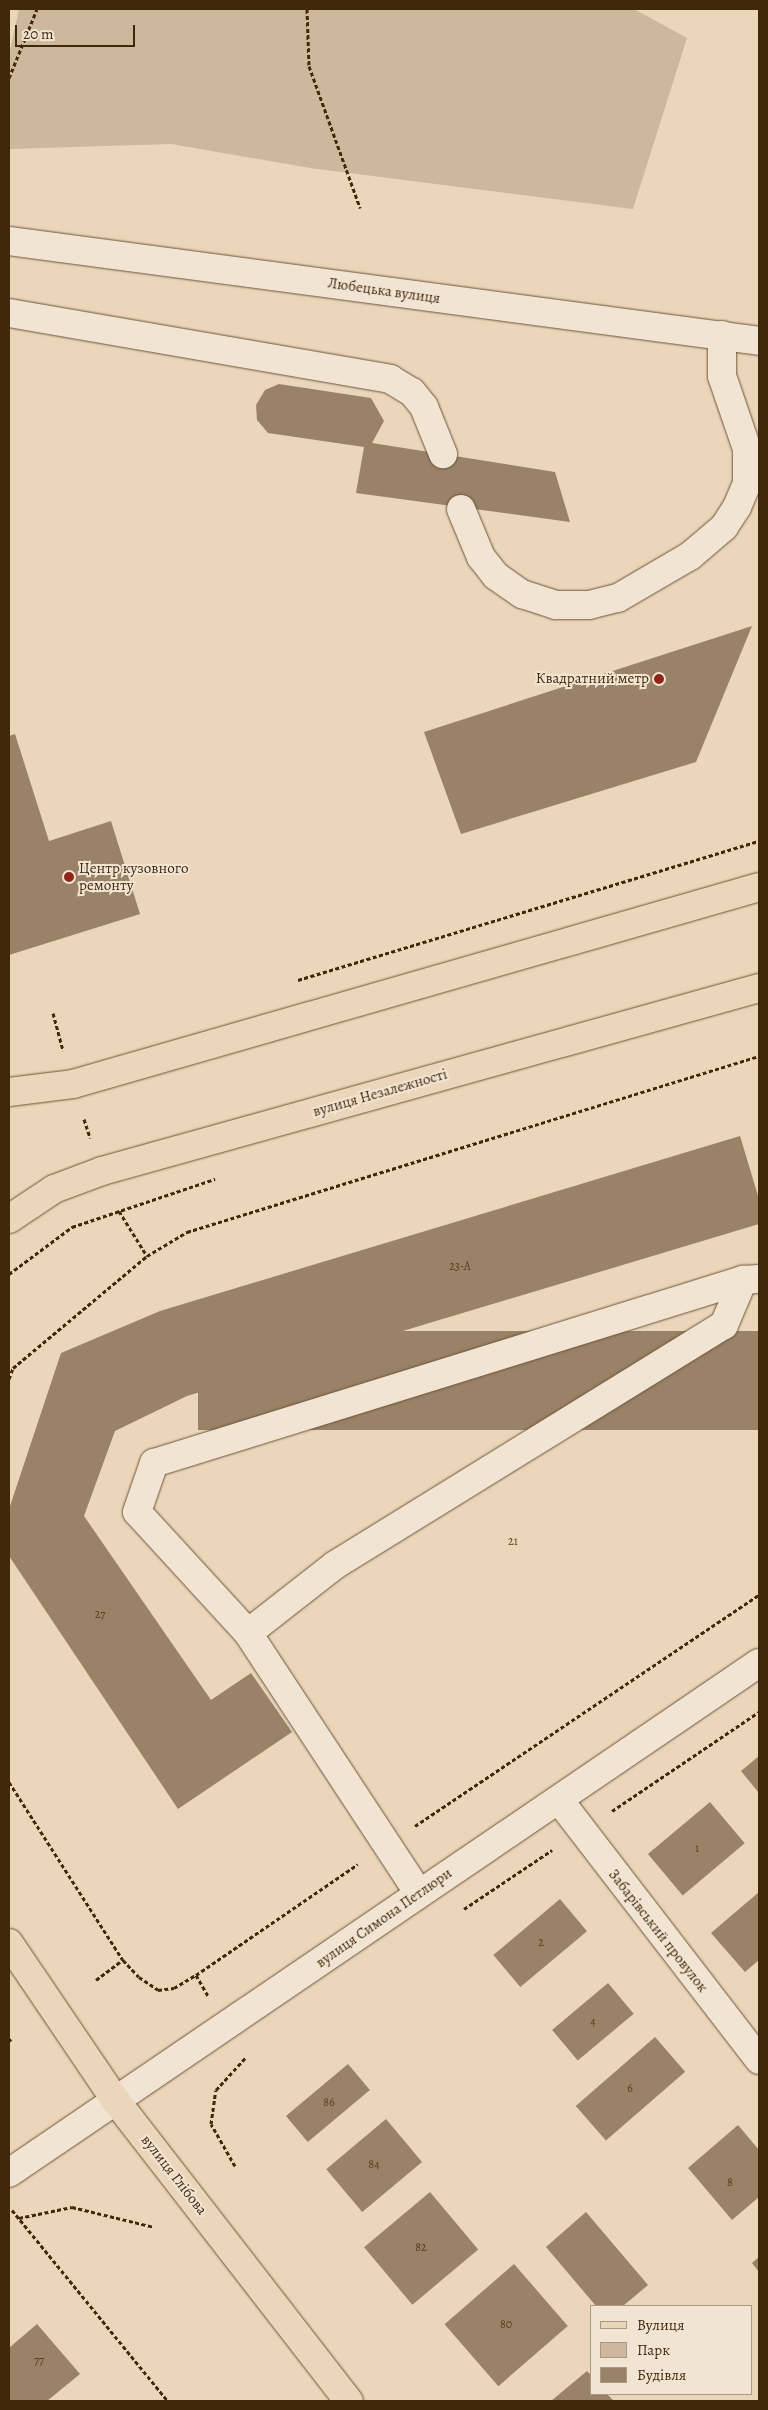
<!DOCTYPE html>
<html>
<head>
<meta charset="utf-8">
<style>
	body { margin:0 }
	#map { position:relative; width:768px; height:2410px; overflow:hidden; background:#ebd6bb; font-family:Alegreya,serif }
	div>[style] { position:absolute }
	.green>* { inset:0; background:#ceb89d }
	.building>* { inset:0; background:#998267; transform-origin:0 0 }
	.path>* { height:3px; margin-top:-1.5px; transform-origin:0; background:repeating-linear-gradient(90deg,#41280b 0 4px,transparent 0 6.5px) }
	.roads { filter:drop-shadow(0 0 1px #6c5437) drop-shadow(0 0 1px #6c5437) }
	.minor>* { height:28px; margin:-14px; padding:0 14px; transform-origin:14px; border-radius:14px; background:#f2e4d3 }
	.major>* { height:28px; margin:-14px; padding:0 14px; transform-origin:14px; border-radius:14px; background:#ebd6bb }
	.dots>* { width:14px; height:14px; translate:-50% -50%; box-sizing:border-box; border:2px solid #f2e4d3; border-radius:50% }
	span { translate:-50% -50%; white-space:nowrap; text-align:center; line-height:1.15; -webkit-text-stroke:4px #f2e4d3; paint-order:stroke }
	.number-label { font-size:12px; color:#573e22 }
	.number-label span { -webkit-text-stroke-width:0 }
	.street-label { font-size:15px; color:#41280b }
	.poi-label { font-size:15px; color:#41280b }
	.right { translate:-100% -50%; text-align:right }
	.left { translate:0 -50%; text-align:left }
	.frame { position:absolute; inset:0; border:10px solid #41280b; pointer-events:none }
	.legend { position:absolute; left:590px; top:2305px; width:162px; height:90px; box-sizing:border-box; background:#f2e4d3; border:1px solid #ab9983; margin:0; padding:6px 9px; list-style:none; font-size:15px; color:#41280b }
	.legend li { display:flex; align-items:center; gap:10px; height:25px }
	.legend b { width:25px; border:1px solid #ab9983 }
	.scale { position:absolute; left:15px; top:25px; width:120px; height:22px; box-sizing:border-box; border:2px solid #41280b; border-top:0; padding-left:6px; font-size:15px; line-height:18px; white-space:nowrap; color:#41280b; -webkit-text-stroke:4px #f2e4d3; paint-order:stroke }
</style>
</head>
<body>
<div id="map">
	<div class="green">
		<i style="clip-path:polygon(19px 9px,634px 9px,687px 38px,633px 209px,310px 168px,171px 144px,9px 149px,9px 55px)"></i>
	</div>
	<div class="building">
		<i style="clip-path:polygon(279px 384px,371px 398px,384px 421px,372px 443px,555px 472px,570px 522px,356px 493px,364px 447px,268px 433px,257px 420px,256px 405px,265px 390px)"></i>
		<i style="clip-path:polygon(752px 626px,696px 762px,461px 834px,424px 732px)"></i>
		<i style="clip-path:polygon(15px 734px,49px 841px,111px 821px,140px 914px,9px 955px,9px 736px)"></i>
		<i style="clip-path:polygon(740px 1136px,759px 1199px,759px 1224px,187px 1396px,115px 1431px,84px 1516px,211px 1700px,251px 1673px,292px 1732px,178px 1809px,9px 1556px,9px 1509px,61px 1353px,160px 1311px)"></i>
		<i style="left:759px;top:1331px;width:99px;height:561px;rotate:90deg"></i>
		<i style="clip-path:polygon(759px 1756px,759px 1793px,741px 1771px)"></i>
		<i style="left:710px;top:1802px;width:54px;height:81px;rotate:50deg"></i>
		<i style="clip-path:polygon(759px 1892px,759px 1960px,745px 1972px,711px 1933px)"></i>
		<i style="left:560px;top:1899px;width:42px;height:87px;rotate:50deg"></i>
		<i style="left:608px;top:1983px;width:40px;height:73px;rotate:50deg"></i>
		<i style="left:655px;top:2037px;width:46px;height:105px;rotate:49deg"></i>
		<i style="left:348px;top:2064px;width:34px;height:81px;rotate:50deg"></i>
		<i style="left:386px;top:2119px;width:56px;height:78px;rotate:50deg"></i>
		<i style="clip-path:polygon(738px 2125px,759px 2150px,759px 2197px,732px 2220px,688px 2168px)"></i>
		<i style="left:430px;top:2192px;width:75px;height:86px;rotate:50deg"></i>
		<i style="clip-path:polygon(586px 2212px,648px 2285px,623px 2306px,596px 2306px,546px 2247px)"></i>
		<i style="clip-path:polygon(759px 2257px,759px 2272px,752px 2263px)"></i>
		<i style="left:514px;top:2264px;width:82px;height:92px;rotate:49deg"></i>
		<i style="clip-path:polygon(37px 2324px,80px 2374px,47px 2401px,9px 2401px,9px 2348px)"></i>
		<i style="clip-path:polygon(587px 2371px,592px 2376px,592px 2394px,607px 2394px,614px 2401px,551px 2401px)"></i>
	</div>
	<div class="path">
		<i style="left:307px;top:9px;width:57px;rotate:88deg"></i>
		<i style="left:309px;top:66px;width:151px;rotate:70.2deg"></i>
		<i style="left:9px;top:78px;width:74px;rotate:-67.9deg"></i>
		<i style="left:298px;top:980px;width:481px;rotate:-16.8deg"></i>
		<i style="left:53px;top:1013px;width:39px;rotate:75deg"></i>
		<i style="left:84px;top:1119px;width:20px;rotate:72deg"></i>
		<i style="left:119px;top:1211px;width:53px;rotate:58.1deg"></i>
		<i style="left:9px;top:1274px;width:79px;rotate:-36.7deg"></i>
		<i style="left:72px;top:1227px;width:151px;rotate:-18.6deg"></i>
		<i style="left:9px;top:1379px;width:12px;rotate:-70deg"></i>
		<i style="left:13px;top:1368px;width:175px;rotate:-39.9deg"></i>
		<i style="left:147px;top:1256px;width:47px;rotate:-31deg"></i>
		<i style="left:187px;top:1232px;width:598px;rotate:-17.1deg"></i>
		<i style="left:9px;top:1782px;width:211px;rotate:57.4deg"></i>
		<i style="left:123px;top:1960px;width:23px;rotate:47deg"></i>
		<i style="left:139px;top:1977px;width:23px;rotate:34deg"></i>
		<i style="left:158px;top:1990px;width:16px;rotate:-7deg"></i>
		<i style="left:174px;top:1988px;width:26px;rotate:-31deg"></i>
		<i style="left:196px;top:1975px;width:196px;rotate:-34.4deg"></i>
		<i style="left:612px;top:1811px;width:177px;rotate:-34deg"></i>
		<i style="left:415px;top:1826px;width:414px;rotate:-33.9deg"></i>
		<i style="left:464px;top:1909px;width:106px;rotate:-33.8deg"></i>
		<i style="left:196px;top:1975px;width:24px;rotate:60deg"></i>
		<i style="left:96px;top:1980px;width:34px;rotate:-37deg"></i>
		<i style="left:9px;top:2041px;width:3px;rotate:-45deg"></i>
		<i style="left:235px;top:2166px;width:48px;rotate:-119.7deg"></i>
		<i style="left:211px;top:2124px;width:34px;rotate:-82deg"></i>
		<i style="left:216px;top:2090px;width:45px;rotate:-47.7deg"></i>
		<i style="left:12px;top:2210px;width:247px;rotate:50.8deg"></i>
		<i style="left:19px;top:2218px;width:54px;rotate:-11.7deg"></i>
		<i style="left:72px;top:2207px;width:84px;rotate:13.7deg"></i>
	</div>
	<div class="roads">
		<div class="minor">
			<i style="left:9px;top:241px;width:757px;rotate:7.59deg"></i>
			<i style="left:9px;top:313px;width:387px;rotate:9.8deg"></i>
			<i style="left:390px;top:379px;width:26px;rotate:31deg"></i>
			<i style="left:412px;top:392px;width:19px;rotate:51deg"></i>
			<i style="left:424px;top:407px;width:51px;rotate:68deg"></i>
			<i style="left:461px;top:509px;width:52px;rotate:67.4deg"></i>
			<i style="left:481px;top:557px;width:24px;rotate:52deg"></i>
			<i style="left:496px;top:576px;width:32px;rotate:35deg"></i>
			<i style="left:522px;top:594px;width:36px;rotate:18deg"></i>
			<i style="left:556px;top:605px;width:33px"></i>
			<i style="left:589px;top:605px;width:30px;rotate:-14deg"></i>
			<i style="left:618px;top:598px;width:83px;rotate:-30.3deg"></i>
			<i style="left:690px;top:556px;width:45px;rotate:-40.5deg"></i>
			<i style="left:724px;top:527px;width:24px;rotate:-57deg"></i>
			<i style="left:737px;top:507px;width:26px;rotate:-67deg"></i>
			<i style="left:747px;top:483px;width:34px;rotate:-90deg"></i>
			<i style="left:747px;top:449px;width:77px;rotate:-108.9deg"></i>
			<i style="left:722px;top:376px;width:41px;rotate:-90deg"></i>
			<i style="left:248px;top:1633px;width:110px;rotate:-38deg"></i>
			<i style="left:335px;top:1565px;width:457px;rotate:-31.7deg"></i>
			<i style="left:724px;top:1325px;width:49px;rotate:-67.1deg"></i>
			<i style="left:559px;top:1800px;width:328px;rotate:52.4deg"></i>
			<i style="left:418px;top:1892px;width:310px;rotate:-123.3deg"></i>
			<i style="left:248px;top:1633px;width:164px;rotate:-132.5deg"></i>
			<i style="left:137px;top:1512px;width:52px;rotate:-70.9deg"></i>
			<i style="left:154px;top:1463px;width:617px;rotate:-17.26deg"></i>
			<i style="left:743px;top:1280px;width:16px;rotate:-4deg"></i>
			<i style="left:9px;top:2173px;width:907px;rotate:-34.22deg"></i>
		</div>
		<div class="major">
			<i style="left:9px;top:1092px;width:64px;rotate:-7.1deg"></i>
			<i style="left:73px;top:1084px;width:714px;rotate:-16.02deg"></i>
			<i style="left:9px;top:1219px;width:54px;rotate:-33.7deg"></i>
			<i style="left:54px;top:1189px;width:51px;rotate:-20.6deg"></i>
			<i style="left:102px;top:1171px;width:682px;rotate:-15.56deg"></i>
			<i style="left:9px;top:1943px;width:191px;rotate:55.9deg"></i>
			<i style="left:116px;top:2101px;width:380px;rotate:52.2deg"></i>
		</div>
	</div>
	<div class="dots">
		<i style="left:659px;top:679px;background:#8f2418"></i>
		<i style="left:69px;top:877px;background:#8f2418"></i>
	</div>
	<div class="number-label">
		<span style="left:460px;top:1267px">23-А</span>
		<span style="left:513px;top:1542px">21</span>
		<span style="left:100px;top:1615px">27</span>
		<span style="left:697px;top:1849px">1</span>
		<span style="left:541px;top:1943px">2</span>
		<span style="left:593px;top:2022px">4</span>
		<span style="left:630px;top:2089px">6</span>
		<span style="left:329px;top:2103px">86</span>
		<span style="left:374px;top:2165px">84</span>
		<span style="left:730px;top:2183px">8</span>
		<span style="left:421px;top:2248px">82</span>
		<span style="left:506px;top:2325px">80</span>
		<span style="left:39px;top:2361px">77</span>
	</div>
	<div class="street-label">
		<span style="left:384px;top:291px;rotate:8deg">Любецька вулиця</span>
		<span style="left:380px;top:1093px;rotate:-16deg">вулиця Незалежності</span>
		<span style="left:384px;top:1918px;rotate:-35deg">вулиця Симона Петлюри</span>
		<span style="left:658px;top:1931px;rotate:52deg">Забарівський провулок</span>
		<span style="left:174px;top:2175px;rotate:52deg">вулиця Глібова</span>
	</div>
	<div class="poi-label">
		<span class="right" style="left:649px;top:679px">Квадратний метр</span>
		<span class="left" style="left:79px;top:877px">Центр кузовного<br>ремонту</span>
	</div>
	<div class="frame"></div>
	<ul class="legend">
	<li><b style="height:6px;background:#ebd6bb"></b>Вулиця</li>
	<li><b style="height:14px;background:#ceb89d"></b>Парк</li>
	<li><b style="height:14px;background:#998267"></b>Будівля</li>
	</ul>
	<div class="scale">20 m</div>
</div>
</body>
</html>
